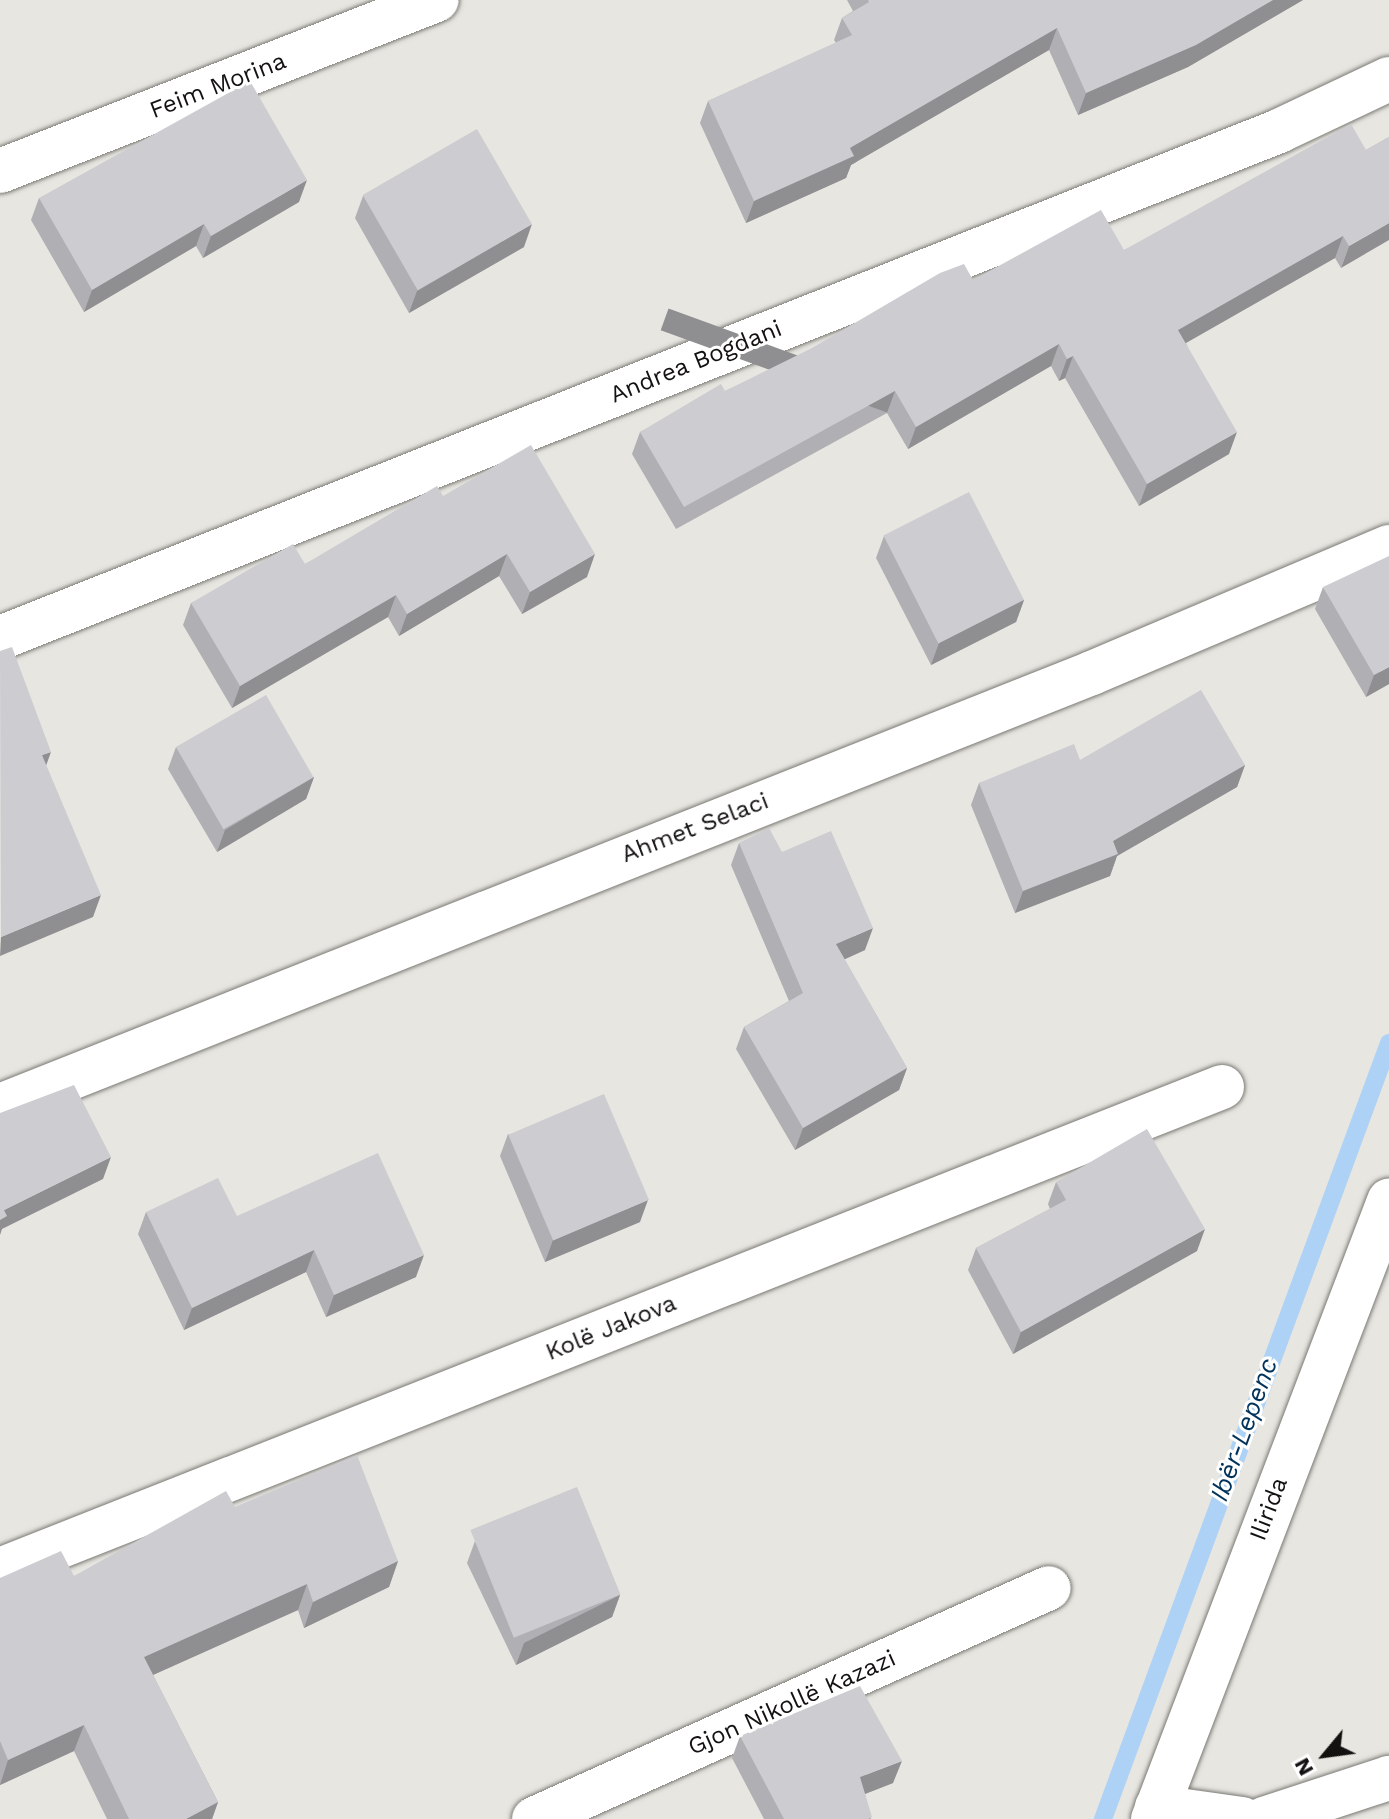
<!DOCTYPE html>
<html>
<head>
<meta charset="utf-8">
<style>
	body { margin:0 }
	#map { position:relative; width:1389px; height:1819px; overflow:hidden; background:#e8e6e1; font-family:"Work Sans",sans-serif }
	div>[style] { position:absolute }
	.stream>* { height:18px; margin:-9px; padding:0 9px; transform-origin:9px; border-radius:9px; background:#aed2f6 }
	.roads { filter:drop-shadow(0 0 2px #7a7974) drop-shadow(0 0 2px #7a7974) }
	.street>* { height:44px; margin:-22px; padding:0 22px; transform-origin:22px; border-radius:22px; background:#fff }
	.wall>* { inset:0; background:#afafb4 }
	.shaded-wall>* { inset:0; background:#8f8f92; transform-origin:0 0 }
	.building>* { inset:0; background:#ccccd1; transform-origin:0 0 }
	span { translate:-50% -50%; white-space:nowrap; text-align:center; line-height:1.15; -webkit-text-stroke:6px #fff; paint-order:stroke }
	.street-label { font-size:24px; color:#131210 }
	.water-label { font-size:26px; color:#00325a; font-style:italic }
	.north { position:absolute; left:1285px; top:1715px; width:80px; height:80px; -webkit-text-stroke:6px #fff; paint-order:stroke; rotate:241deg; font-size:22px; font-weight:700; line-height:32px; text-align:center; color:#131210 }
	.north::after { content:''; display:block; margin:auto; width:28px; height:36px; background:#131210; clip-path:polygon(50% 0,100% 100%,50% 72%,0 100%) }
</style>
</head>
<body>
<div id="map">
	<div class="stream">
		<i style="left:1103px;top:1819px;width:827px;rotate:-69.77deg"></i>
	</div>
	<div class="roads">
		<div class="street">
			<i style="left:0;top:171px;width:469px;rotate:-21.4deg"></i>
			<i style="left:0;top:638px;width:1376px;rotate:-21.62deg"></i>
			<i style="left:1279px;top:131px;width:122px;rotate:-25.3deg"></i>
			<i style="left:0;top:1106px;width:1175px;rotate:-21.63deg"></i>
			<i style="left:1092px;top:673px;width:323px;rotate:-23deg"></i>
			<i style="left:0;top:1570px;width:1314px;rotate:-21.57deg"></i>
			<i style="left:1157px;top:1807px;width:86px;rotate:8deg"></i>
			<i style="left:534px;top:1819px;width:564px;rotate:-24.16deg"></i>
			<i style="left:1153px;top:1819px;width:662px;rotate:-69.1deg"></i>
			<i style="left:1264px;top:1819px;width:132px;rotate:-18.2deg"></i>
		</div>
	</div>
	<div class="wall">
		<i style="clip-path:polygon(847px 0,1303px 0,1188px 67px,1078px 115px,1049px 50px,851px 165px,846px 178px,746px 223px,700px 123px,708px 101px,836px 43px,834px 40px,842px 18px,853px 11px)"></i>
		<i style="clip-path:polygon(1389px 137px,1341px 268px,1335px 258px,1186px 343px,1229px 454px,1139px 506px,1065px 378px,1059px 381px,1051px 366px,908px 449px,887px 413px,676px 529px,632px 454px,640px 432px,725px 391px,973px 280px,1124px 250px,1366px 150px)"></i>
		<i style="clip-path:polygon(363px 196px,524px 247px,409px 313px,355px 218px)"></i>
		<i style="clip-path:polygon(39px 198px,299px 202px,203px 258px,196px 246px,84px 312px,31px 220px)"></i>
		<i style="clip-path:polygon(443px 496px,587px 577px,522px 614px,499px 576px,399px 636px,388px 617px,232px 708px,183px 625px,191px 603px,305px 564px)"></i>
		<i style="clip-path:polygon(884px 536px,1024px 600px,1016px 622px,931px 665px,876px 558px)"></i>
		<i style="clip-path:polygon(1323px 587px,1389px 684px,1366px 697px,1315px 609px)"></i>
		<i style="clip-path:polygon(176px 747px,314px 777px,306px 799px,217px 852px,168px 769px)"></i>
		<i style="clip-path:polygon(1080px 760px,1245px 765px,1237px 787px,1117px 856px,1110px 876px,1015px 913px,971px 805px,979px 783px)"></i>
		<i style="clip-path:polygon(739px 843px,782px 852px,865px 950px,844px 959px,907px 1068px,899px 1090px,795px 1150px,736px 1049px,744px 1027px,789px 1001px,731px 865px)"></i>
		<i style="clip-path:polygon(508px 1134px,640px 1222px,545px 1262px,500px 1156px)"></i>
		<i style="clip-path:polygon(1056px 1182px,1197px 1251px,1013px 1354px,968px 1270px,976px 1248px,1050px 1209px,1048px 1204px)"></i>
		<i style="clip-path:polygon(146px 1212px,237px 1216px,416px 1277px,326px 1317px,306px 1272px,184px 1330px,138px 1234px)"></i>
		<i style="clip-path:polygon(235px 1507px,398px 1561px,389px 1587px,304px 1628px,298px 1610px,153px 1675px,218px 1802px,212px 1819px,107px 1819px,74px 1751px,0 1785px,0 1578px,74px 1576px)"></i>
		<i style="clip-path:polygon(475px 1541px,620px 1595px,612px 1617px,516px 1665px,467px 1563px)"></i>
		<i style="clip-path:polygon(740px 1736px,893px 1783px,865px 1794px,871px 1819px,764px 1819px,732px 1758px)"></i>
	</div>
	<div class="shaded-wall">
		<i style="clip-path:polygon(1273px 0,1303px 0,1188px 67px,1078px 115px,1086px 93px)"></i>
		<i style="clip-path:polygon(1057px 28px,1049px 50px,851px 165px,846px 178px,746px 223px,754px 201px)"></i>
		<i style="clip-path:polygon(307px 180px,299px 202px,203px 258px,211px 236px)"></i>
		<i style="clip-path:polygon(1389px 223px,1389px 240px,1341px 268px,1349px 246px)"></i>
		<i style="clip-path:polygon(204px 224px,196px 246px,84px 312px,92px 290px)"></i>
		<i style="clip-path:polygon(532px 224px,524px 247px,409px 313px,417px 291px)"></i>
		<i style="clip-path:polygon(1343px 236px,1335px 258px,1170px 352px,1178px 330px)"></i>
		<i style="clip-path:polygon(1059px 344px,1051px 366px,908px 449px,916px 427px)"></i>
		<i style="clip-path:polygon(1073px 356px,1065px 378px,1059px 381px,1067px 359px)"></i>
		<i style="left:895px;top:391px;width:23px;height:241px;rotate:110deg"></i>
		<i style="clip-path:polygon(1237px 432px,1229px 454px,1139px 506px,1147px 484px)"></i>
		<i style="clip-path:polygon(507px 554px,499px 576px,399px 636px,407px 614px)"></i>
		<i style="clip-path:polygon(595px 554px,587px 577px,522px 614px,530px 592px)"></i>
		<i style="clip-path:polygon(396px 595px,388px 617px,232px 708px,240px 686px)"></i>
		<i style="clip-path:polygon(1024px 600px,1016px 622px,931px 665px,939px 643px)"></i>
		<i style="clip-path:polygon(1389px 667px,1389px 684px,1366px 697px,1374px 675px)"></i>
		<i style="clip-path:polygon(51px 752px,43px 774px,42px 755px)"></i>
		<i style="clip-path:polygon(1245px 765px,1237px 787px,1117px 856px,1110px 876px,1015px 913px,1023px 891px,1113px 841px)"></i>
		<i style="clip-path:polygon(314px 777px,306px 799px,217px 852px,225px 830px)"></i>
		<i style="clip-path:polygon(101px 895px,93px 917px,0 956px,1px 937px)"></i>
		<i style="clip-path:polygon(873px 928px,865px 950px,828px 967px,836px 944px)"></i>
		<i style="clip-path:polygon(907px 1068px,899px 1090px,795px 1150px,803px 1128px)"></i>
		<i style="clip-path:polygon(111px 1157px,103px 1179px,2px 1229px,0 1235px,0 1220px,4px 1210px)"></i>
		<i style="clip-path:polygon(648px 1200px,640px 1222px,545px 1262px,553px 1240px)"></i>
		<i style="clip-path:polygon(1205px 1229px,1197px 1251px,1013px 1354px,1021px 1332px)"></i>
		<i style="clip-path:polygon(314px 1250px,306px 1272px,184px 1330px,192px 1308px)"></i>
		<i style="clip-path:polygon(424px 1255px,416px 1277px,326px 1317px,334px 1295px)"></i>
		<i style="clip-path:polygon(398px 1561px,389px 1587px,304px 1628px,313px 1602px)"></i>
		<i style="clip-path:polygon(307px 1584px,298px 1610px,135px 1683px,144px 1657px)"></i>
		<i style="clip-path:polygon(620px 1595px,612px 1617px,516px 1665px,524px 1643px)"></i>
		<i style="clip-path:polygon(84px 1725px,74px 1751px,0 1785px,8px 1760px)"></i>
		<i style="clip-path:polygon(902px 1761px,893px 1783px,852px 1799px,860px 1777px)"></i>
		<i style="clip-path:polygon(218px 1802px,212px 1819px,186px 1819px)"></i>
	</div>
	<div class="building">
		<i style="clip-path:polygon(868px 0,1273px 0,1196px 45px,1086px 93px,1057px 28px,850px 148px,854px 156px,754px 201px,708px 101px,852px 35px,842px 18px,869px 2px)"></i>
		<i style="clip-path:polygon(250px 81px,307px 180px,211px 236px,204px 224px,92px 290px,39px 198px)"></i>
		<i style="clip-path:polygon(1351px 124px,1366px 150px,1389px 137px,1389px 223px,1349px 246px,1343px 236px,1178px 330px,1237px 432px,1147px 484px,1073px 356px,1067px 359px,1059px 344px,916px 427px,895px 391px,684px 507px,640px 432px,721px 384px,725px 391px,812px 348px,940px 273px,964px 264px,973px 280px,1101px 210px,1124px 250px)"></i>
		<i style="left:477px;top:129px;width:110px;height:132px;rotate:60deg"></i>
		<i style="clip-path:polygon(531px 445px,595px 554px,530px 592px,507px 554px,407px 614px,396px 595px,240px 686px,191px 603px,293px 544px,305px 564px,437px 486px,443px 496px)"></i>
		<i style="left:969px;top:492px;width:121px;height:96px;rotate:63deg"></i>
		<i style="clip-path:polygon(1389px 556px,1389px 667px,1374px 675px,1323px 587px)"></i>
		<i style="clip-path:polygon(12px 647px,51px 752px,42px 755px,101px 895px,1px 937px,0 651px)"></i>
		<i style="clip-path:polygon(1201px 690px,1245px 765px,1113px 841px,1118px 854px,1023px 891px,979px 783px,1074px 744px,1080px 760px)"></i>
		<i style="left:266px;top:695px;width:95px;height:104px;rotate:60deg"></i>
		<i style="clip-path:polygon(769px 828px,782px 852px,831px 831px,873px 928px,836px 944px,907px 1068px,803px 1128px,744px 1027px,803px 993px,739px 843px)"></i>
		<i style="clip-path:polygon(74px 1085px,111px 1157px,4px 1210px,7px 1216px,0 1220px,0 1113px)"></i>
		<i style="left:604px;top:1094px;width:115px;height:104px;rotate:67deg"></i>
		<i style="clip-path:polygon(1147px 1129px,1205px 1229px,1021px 1332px,976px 1248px,1066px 1200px,1056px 1182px)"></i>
		<i style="clip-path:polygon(378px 1153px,424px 1255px,334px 1295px,314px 1250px,192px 1308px,146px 1212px,218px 1178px,237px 1216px)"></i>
		<i style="clip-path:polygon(357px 1455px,398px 1561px,313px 1602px,307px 1584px,144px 1657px,218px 1802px,186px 1819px,129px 1819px,84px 1725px,8px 1760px,0 1741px,0 1578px,61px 1551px,74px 1576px,226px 1491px,235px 1507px)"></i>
		<i style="left:577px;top:1487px;width:116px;height:115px;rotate:68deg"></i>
		<i style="clip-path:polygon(860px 1686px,902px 1761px,860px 1777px,872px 1817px,868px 1819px,784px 1819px,740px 1736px)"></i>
	</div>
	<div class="street-label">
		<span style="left:218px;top:86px;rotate:-21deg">Feim Morina</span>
		<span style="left:696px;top:362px;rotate:-22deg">Andrea Bogdani</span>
		<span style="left:695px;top:828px;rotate:-21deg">Ahmet Selaci</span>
		<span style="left:611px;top:1328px;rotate:-22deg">Kolë Jakova</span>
		<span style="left:1269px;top:1509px;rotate:-69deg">Ilirida</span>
		<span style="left:792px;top:1703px;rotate:-24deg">Gjon Nikollë Kazazi</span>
	</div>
	<div class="water-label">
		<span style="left:1244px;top:1430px;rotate:-70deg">Ibër-Lepenc</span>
	</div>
	<div class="north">N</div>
</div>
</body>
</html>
